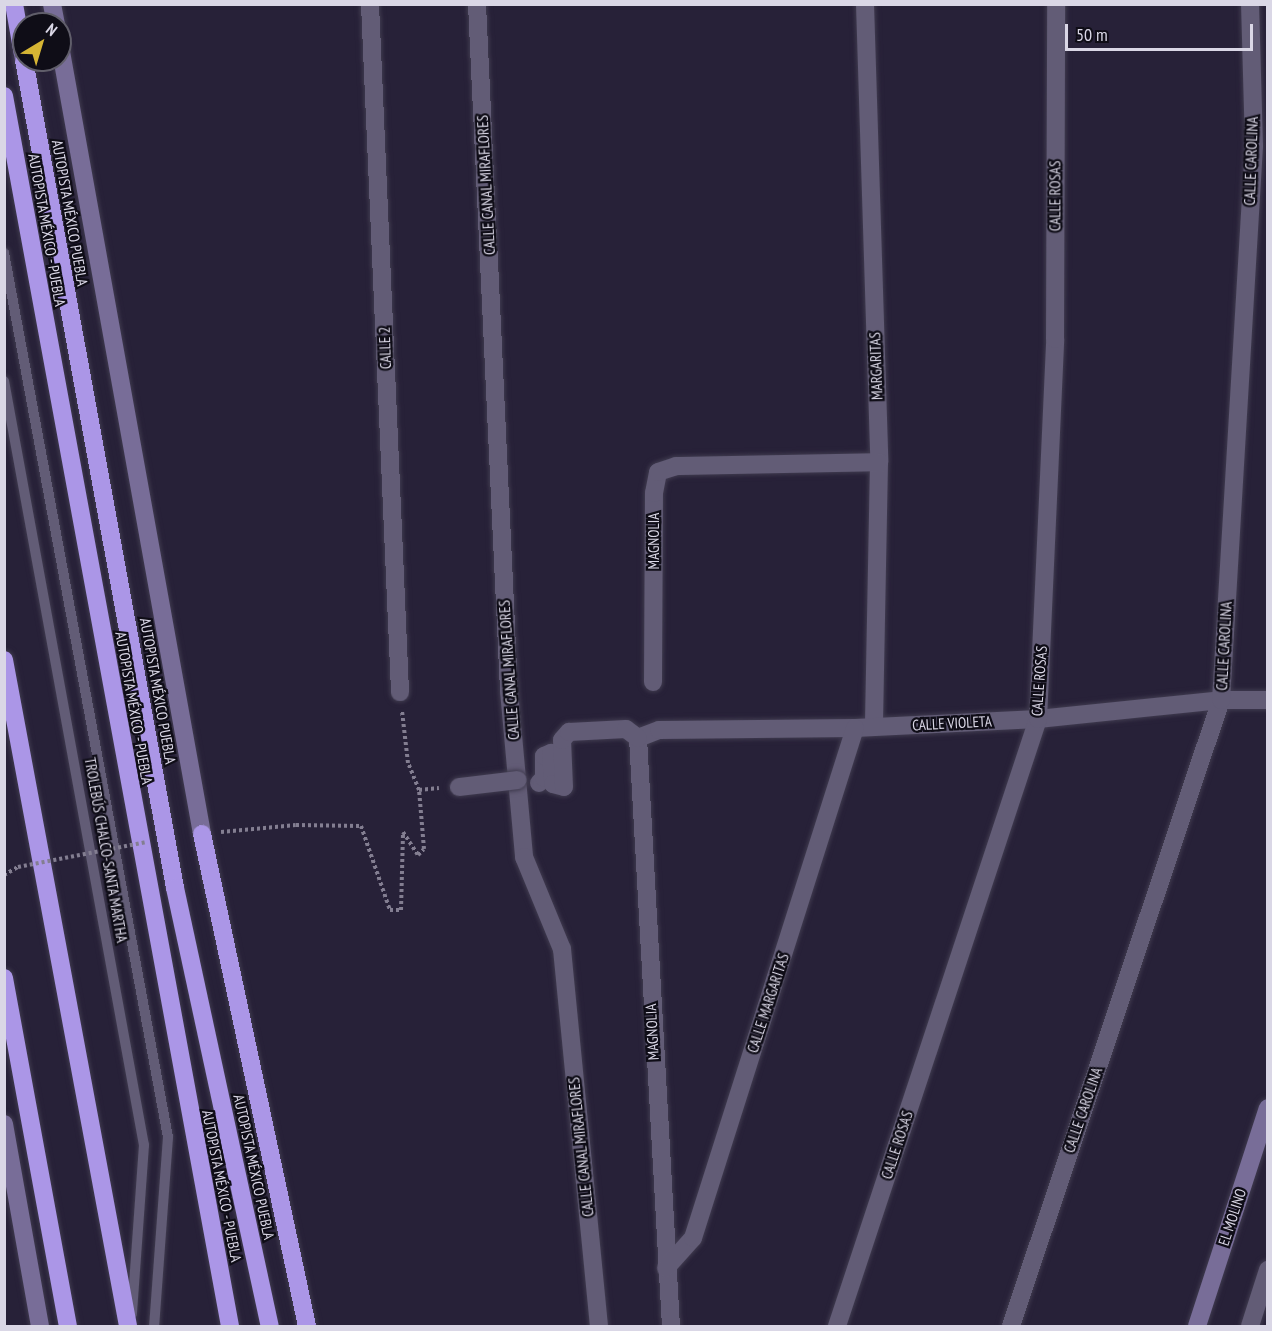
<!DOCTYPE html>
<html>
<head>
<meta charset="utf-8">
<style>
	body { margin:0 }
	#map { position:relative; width:1272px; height:1331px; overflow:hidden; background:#272138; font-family:"PT Sans Narrow",sans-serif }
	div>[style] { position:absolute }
	.path>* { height:4px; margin-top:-2px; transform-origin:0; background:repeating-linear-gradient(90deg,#837e91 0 3px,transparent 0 6px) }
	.roads { filter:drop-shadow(0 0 2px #403b4f) drop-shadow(0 0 2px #403b4f) }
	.lane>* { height:10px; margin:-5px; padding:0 5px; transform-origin:5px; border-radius:5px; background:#625c76 }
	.street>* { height:18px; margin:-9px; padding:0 9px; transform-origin:9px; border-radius:9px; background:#625c76 }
	.secondary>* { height:18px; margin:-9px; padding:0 9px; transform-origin:9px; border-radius:9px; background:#786d98 }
	.highway>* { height:18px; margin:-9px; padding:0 9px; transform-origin:9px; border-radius:9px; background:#ab96e7 }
	.path-bridge>* { height:4px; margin-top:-2px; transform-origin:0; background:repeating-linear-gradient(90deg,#837e91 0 3px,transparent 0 6px) }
	.bridges { filter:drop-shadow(0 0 2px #403b4f) drop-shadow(0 0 2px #403b4f) }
	.street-bridge>* { height:18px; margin:-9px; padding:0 9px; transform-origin:9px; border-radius:9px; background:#625c76 }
	.highway-bridge>* { height:18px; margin:-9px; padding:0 9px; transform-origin:9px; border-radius:9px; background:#ab96e7 }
	span { translate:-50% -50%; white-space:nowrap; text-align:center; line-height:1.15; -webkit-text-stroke:4.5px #0f0d17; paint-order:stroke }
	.street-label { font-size:15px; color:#dad7e6 }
	.frame { position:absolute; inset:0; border:6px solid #dad7e6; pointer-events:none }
	.north { position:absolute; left:12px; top:12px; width:60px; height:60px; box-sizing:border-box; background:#0f0d17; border:2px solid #605e6a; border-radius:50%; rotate:38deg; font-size:16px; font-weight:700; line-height:24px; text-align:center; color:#dad7e6 }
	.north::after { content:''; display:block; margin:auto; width:21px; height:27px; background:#d6b534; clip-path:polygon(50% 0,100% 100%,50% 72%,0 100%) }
	.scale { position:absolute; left:1065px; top:24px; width:188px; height:27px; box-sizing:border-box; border:3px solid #dad7e6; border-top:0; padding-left:8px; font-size:18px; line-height:21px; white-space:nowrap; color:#dad7e6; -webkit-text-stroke:4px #0f0d17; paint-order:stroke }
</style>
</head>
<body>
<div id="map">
	<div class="path">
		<i style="left:419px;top:790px;width:20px;rotate:-6deg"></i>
		<i style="left:221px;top:832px;width:75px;rotate:-5.3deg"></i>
		<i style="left:296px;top:825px;width:65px;rotate:0.9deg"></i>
		<i style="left:361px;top:826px;width:89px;rotate:71deg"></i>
		<i style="left:390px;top:910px;width:11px"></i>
		<i style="left:401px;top:910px;width:78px;rotate:-88.5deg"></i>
		<i style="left:403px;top:832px;width:27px;rotate:57deg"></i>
		<i style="left:418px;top:855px;width:8px;rotate:-45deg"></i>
		<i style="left:424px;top:849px;width:59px;rotate:-94.8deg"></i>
		<i style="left:419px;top:790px;width:29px;rotate:-112deg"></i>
		<i style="left:408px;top:763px;width:52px;rotate:-96.6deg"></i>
		<i style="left:4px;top:875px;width:16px;rotate:-30deg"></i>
	</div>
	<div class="roads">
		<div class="lane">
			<i style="left:4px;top:253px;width:899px;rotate:79.49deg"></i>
			<i style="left:168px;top:1137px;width:190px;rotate:94.2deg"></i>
			<i style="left:4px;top:381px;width:777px;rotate:79.62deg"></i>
			<i style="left:144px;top:1145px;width:169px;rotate:94.1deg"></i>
		</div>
		<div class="street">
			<i style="left:370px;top:4px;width:689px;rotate:87.5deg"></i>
			<i style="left:477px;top:4px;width:688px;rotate:87.33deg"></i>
			<i style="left:509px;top:691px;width:167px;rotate:84.8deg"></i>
			<i style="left:524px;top:857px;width:100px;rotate:67.6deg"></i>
			<i style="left:562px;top:949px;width:379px;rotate:84.4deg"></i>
			<i style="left:865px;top:4px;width:458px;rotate:88.2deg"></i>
			<i style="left:879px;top:462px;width:265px;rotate:91.1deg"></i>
			<i style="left:653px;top:682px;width:189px;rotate:-89.7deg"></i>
			<i style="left:654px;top:493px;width:21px;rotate:-79deg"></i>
			<i style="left:658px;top:472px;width:19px;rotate:-18deg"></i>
			<i style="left:676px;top:466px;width:203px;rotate:-1.1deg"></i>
			<i style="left:638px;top:738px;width:22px;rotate:-21deg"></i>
			<i style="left:659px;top:730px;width:196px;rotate:-0.6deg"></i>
			<i style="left:855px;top:728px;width:183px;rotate:-2.8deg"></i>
			<i style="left:1038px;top:719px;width:184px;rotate:-5.9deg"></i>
			<i style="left:1221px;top:700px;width:47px"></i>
			<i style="left:638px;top:738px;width:589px;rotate:86.79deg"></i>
			<i style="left:539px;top:783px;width:7px;rotate:-45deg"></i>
			<i style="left:544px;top:778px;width:22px;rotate:-90deg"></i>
			<i style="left:544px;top:756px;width:8px;rotate:-23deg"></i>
			<i style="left:551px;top:753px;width:31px;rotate:86deg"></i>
			<i style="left:553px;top:784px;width:11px;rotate:15deg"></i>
			<i style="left:564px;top:787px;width:47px;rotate:-92.4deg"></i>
			<i style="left:562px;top:740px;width:11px;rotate:-49deg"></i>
			<i style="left:569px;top:732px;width:57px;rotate:-3deg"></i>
			<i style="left:626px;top:729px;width:15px;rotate:37deg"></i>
			<i style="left:666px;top:1268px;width:40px;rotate:-48deg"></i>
			<i style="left:693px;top:1238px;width:535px;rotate:-72.38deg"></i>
			<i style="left:837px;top:1326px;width:639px;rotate:-71.68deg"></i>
			<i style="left:1038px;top:719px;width:380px;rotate:-87.4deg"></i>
			<i style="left:1055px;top:339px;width:335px;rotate:-89.8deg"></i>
			<i style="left:1011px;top:1326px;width:660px;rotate:-71.46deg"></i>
			<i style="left:1221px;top:700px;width:555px;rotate:-86.59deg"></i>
			<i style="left:1254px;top:146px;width:142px;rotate:-91.6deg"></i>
			<i style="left:1250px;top:1326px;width:59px;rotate:-72.2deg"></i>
		</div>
		<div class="secondary">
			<i style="left:52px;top:4px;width:20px;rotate:79deg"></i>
			<i style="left:60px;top:46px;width:801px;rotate:79.78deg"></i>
			<i style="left:4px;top:1124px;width:205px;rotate:79.9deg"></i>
			<i style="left:1197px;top:1326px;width:229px;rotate:-72deg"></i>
		</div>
		<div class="highway">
			<i style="left:14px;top:4px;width:57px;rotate:79.9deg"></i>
			<i style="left:4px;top:96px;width:1251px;rotate:79.59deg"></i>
			<i style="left:4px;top:660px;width:677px;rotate:79.45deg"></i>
			<i style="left:202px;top:834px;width:503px;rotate:77.95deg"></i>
			<i style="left:4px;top:978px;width:354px;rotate:79.6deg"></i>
		</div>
	</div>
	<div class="path-bridge">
		<i style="left:18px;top:867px;width:131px;rotate:-11deg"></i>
	</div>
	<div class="bridges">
		<div class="street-bridge">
			<i style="left:459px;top:787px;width:59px;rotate:-6.8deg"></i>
		</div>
		<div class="highway-bridge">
			<i style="left:24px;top:60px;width:842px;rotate:79.66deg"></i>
			<i style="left:175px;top:888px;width:448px;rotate:77.8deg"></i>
		</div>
	</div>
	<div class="street-label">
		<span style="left:1251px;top:161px;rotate:-88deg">CALLE CAROLINA</span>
		<span style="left:486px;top:185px;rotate:-93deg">CALLE CANAL MIRAFLORES</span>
		<span style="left:1055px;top:196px;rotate:-90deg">CALLE ROSAS</span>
		<span style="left:70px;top:213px;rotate:80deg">AUTOPISTA MÉXICO PUEBLA</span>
		<span style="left:47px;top:230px;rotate:80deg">AUTOPISTA MÉXICO - PUEBLA</span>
		<span style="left:385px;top:348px;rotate:-92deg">CALLE 2</span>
		<span style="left:876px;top:366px;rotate:-92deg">MARGARITAS</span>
		<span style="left:654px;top:541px;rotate:-90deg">MAGNOLIA</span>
		<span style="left:1224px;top:646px;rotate:-87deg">CALLE CAROLINA</span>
		<span style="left:509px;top:670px;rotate:-94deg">CALLE CANAL MIRAFLORES</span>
		<span style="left:1039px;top:681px;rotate:-86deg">CALLE ROSAS</span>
		<span style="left:158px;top:691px;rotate:80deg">AUTOPISTA MÉXICO PUEBLA</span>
		<span style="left:134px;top:708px;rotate:80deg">AUTOPISTA MÉXICO - PUEBLA</span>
		<span style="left:952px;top:723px;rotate:-3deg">CALLE VIOLETA</span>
		<span style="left:106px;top:850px;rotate:80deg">TROLEBÚS CHALCO-SANTA MARTHA</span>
		<span style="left:768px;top:1003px;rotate:-72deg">CALLE MARGARITAS</span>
		<span style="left:652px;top:1032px;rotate:-93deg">MAGNOLIA</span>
		<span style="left:1083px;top:1110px;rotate:-71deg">CALLE CAROLINA</span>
		<span style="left:897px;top:1145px;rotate:-72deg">CALLE ROSAS</span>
		<span style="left:581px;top:1147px;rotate:-96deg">CALLE CANAL MIRAFLORES</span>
		<span style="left:254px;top:1167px;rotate:78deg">AUTOPISTA MÉXICO PUEBLA</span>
		<span style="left:222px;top:1186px;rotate:79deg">AUTOPISTA MÉXICO - PUEBLA</span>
		<span style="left:1232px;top:1217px;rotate:-72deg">EL MOLINO</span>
	</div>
	<div class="frame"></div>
	<div class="north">N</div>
	<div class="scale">50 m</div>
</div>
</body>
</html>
